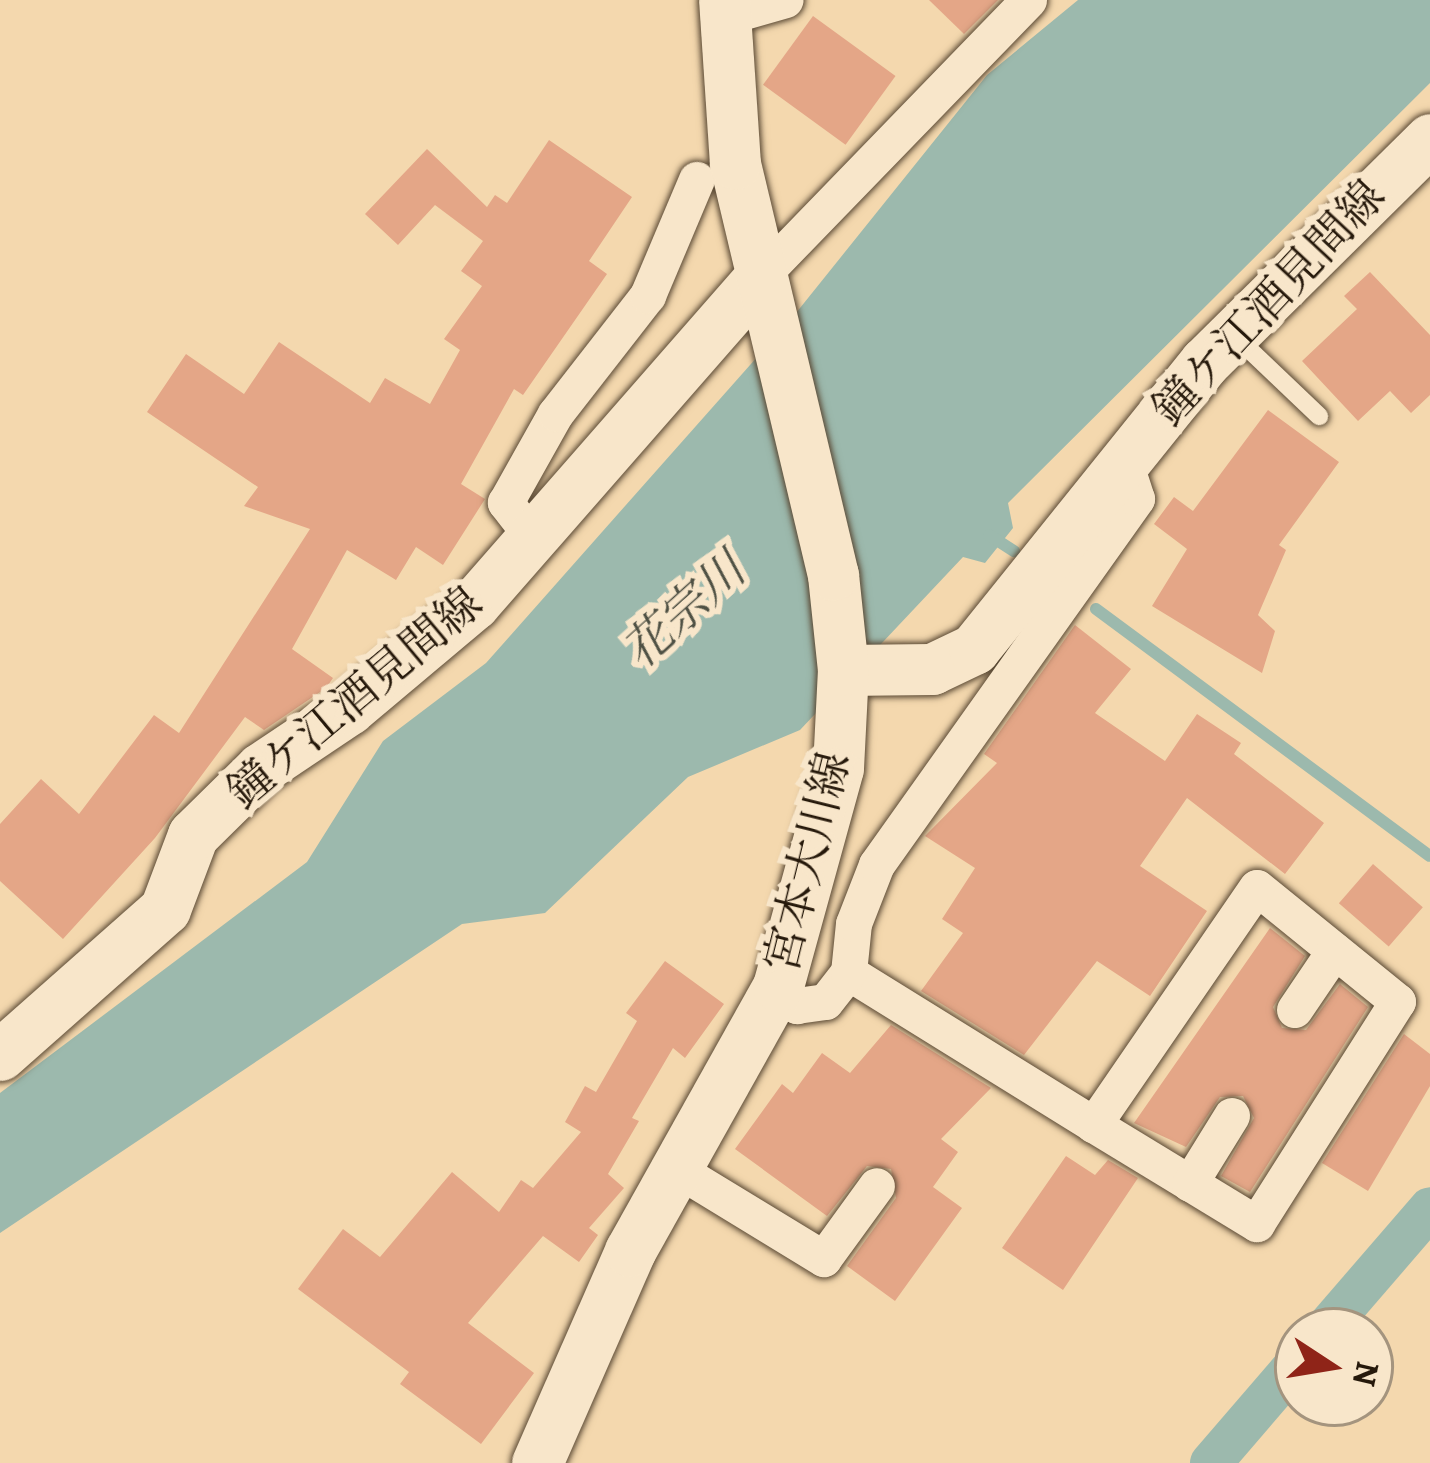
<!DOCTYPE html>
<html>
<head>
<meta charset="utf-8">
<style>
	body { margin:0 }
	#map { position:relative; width:1430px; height:1463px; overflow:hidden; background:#f4d8ae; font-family:Alegreya,"Noto Serif JP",serif }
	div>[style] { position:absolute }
	.water>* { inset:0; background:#9cb9ad }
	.stream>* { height:12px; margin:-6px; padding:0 6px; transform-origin:6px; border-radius:6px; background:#9cb9ad }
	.canal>* { height:42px; margin:-21px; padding:0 21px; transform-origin:21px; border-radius:21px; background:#9cb9ad }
	.building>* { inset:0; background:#e4a687; transform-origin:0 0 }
	.roads { filter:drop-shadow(0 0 3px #5a4934) drop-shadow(0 0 3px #5a4934) }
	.lane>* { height:18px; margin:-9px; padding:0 9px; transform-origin:9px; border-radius:9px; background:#f8e6ca }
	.street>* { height:36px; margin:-18px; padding:0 18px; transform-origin:18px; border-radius:18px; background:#f8e6ca }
	.secondary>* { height:51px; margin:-25.5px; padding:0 25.5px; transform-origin:25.5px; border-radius:25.5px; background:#f8e6ca }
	span { translate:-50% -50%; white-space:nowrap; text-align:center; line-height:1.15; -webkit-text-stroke:12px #f8e6ca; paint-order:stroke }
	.street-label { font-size:45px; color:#26190b }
	.water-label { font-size:48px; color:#4f5144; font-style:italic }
	.north { position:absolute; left:1274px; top:1307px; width:120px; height:120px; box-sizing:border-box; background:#f8e6ca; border:3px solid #a4947e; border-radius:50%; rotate:102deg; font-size:33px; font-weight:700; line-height:48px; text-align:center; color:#26190b }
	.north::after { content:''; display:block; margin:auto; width:42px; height:54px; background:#8f2418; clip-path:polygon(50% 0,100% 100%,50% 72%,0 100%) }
</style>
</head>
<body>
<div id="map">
	<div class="water">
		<i style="clip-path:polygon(1078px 0,1430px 0,1430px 83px,1008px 503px,1013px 528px,985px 563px,963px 557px,800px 730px,688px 777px,545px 913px,462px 924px,0 1233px,0 1093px,307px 862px,383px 741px,486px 663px,796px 313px,987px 75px)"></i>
	</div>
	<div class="stream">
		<i style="left:989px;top:535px;width:30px;rotate:33deg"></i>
		<i style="left:1096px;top:609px;width:415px;rotate:36.5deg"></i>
	</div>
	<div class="canal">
		<i style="left:1324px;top:1331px;width:162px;rotate:-49.2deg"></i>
		<i style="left:1211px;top:1463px;width:133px;rotate:-49.3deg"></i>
	</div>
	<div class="building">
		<i style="clip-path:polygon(929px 0,998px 0,964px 34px)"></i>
		<i style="left:813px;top:16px;width:102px;height:85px;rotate:36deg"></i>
		<i style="clip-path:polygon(549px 140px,632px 197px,589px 261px,607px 274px,523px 395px,514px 389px,461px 484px,485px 499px,443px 565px,416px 547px,396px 580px,347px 550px,292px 649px,333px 678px,326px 688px,264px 730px,245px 717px,155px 838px,63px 939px,0 881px,0 824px,41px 779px,79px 814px,154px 715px,179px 733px,310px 529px,244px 506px,258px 487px,147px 412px,186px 354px,244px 394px,279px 342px,370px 403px,385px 378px,430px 404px,460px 350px,444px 339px,482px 286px,461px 271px,483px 241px,435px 205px,398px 245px,365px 214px,427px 149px,487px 207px,495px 195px,507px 203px)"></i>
		<i style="clip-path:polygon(1370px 272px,1430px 335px,1430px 395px,1411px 413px,1390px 391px,1358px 421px,1302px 361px,1357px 309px,1344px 296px)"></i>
		<i style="clip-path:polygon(1268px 410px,1339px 462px,1279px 545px,1286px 550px,1258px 615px,1275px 631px,1262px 673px,1152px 606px,1187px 549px,1154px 524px,1174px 497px,1193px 511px)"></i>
		<i style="clip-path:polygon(1075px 625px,1131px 669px,1095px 713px,1165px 761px,1197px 714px,1241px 743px,1234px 754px,1324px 823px,1285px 874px,1187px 798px,1140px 866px,1207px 911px,1150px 996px,1097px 961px,1024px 1055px,921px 991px,963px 933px,942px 919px,975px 868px,925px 836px,997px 763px,984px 754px)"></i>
		<i style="left:1373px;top:864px;width:66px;height:52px;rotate:41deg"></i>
		<i style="clip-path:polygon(1270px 928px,1305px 956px,1273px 1007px,1282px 1028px,1306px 1030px,1340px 984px,1368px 1007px,1250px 1192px,1221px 1176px,1254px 1118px,1243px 1096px,1220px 1097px,1186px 1147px,1134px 1123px)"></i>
		<i style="clip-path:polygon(665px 961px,724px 1004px,685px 1058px,673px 1048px,632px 1118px,639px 1121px,608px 1174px,624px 1188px,589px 1228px,598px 1235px,579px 1262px,543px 1236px,468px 1323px,534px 1373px,481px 1444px,400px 1384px,409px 1372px,298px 1289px,343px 1229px,380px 1257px,452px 1172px,499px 1212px,521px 1180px,533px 1188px,581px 1132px,565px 1122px,585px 1086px,596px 1092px,637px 1021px,626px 1013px)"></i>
		<i style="clip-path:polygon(891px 1025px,991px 1088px,941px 1139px,958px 1152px,933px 1187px,962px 1208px,895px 1301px,847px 1266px,896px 1198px,891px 1169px,867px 1166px,827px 1216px,735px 1149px,782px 1084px,793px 1093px,822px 1053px,850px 1073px)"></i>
		<i style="clip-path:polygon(1404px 1034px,1430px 1054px,1430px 1086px,1368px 1191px,1322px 1163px)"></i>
		<i style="clip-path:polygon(1066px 1156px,1095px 1175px,1108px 1160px,1138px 1178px,1063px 1290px,1002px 1248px)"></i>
	</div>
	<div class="roads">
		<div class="lane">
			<i style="left:1236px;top:337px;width:115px;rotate:43.6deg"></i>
		</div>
		<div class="street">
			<i style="left:727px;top:17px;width:61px;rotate:-16.1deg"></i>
			<i style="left:759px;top:279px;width:388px;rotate:-45.9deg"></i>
			<i style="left:534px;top:539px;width:46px;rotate:-127.9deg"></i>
			<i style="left:506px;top:503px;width:102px;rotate:-60.7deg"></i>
			<i style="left:556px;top:414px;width:150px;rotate:-52.1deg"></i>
			<i style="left:648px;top:296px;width:126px;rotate:-67.1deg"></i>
			<i style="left:849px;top:973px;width:288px;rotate:31.8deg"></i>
			<i style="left:1094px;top:1125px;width:191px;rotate:31.3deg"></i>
			<i style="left:1257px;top:1224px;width:263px;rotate:-57.6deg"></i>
			<i style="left:1398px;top:1002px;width:181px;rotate:-141deg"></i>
			<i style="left:1257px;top:888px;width:288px;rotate:124.5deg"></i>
			<i style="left:778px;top:986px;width:28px;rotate:46deg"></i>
			<i style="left:797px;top:1006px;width:29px;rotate:-8deg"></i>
			<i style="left:826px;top:1002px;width:37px;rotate:-52deg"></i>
			<i style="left:849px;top:973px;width:49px;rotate:-84.2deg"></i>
			<i style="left:854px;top:924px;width:63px;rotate:-68.7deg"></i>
			<i style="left:877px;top:865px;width:449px;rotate:-54.6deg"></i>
			<i style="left:1137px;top:499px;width:42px;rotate:-108deg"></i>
			<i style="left:1295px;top:1010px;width:71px;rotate:-55.9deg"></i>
			<i style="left:673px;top:1167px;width:177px;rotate:31.4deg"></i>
			<i style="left:824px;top:1259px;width:90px;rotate:-54deg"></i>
			<i style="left:1190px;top:1184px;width:80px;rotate:-58.3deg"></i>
		</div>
		<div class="secondary">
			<i style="left:843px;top:670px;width:89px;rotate:-0.6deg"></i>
			<i style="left:932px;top:669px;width:47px;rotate:-25.5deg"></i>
			<i style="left:974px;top:649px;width:368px;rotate:-51.2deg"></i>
			<i style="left:1205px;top:362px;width:317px;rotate:-44.7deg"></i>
			<i style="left:0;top:1055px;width:220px;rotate:-41.5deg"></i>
			<i style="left:165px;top:909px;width:79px;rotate:-69.3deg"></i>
			<i style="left:193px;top:835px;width:95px;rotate:-44.6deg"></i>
			<i style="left:261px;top:768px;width:106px;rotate:-33.8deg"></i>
			<i style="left:349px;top:709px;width:163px;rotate:-40deg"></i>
			<i style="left:474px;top:604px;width:432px;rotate:-48.8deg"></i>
			<i style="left:537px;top:1463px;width:232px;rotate:-66.3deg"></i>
			<i style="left:630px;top:1251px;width:304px;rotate:-60.8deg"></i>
			<i style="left:778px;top:986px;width:226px;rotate:-74.6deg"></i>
			<i style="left:838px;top:768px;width:98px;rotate:-87.1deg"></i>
			<i style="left:843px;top:670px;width:96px;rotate:-96deg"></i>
			<i style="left:833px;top:575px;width:423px;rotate:-103.4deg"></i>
			<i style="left:735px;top:164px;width:164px;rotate:-93.8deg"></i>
		</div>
	</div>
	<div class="street-label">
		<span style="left:1269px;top:303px;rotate:-47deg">鐘ケ江酒見間線</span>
		<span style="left:355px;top:698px;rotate:-40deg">鐘ケ江酒見間線</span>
		<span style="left:808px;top:862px;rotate:-76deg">宮本大川線</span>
	</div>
	<div class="water-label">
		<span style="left:684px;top:611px;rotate:-42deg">花宗川</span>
	</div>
	<div class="north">N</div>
</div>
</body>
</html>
